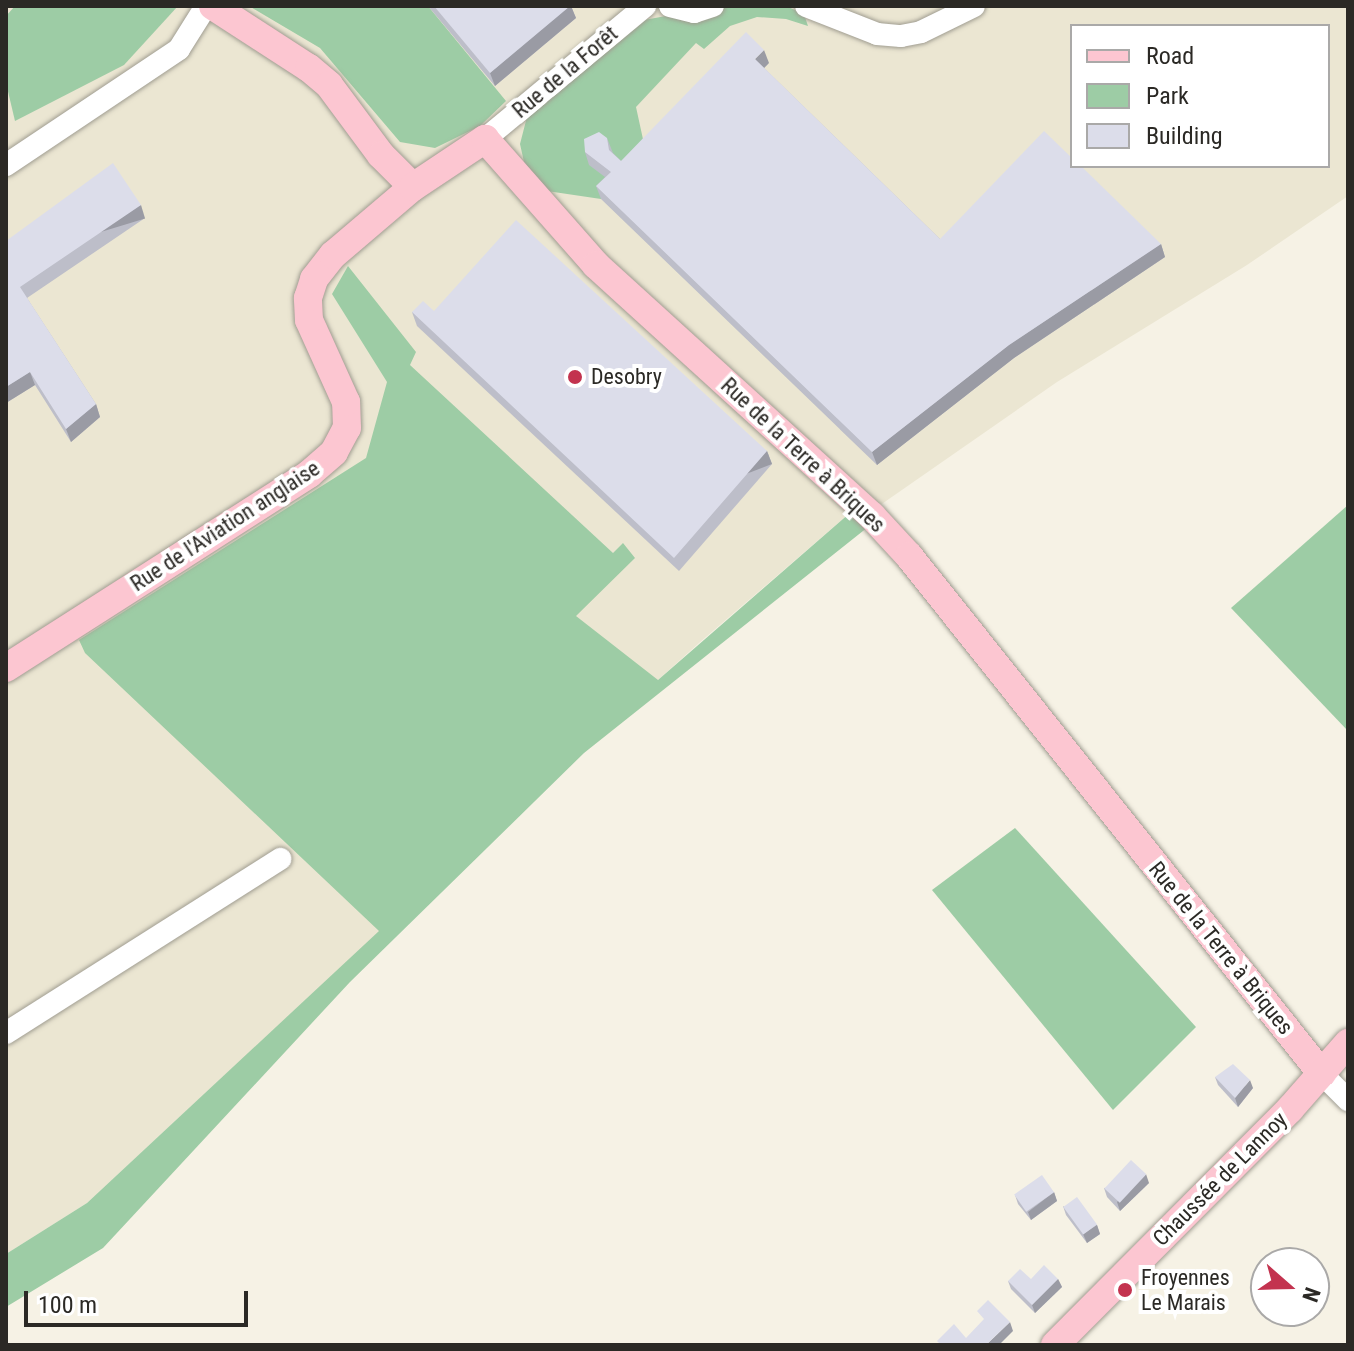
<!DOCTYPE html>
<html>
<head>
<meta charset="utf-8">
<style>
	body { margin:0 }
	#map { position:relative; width:1354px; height:1351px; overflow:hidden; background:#f6f2e5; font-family:"Roboto Condensed",sans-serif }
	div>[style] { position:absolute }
	.built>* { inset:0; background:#ebe6d2 }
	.green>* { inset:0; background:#9dcca5 }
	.roads { filter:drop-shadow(0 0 2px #a09d91) drop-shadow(0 0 2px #a09d91) }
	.minor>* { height:22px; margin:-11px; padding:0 11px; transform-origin:11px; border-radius:11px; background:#fff }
	.major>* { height:28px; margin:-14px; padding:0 14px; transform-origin:14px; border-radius:14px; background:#fcc6d1 }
	.wall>* { inset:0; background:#bdbec9 }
	.shaded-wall>* { inset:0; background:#9a9ba4; transform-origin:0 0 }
	.building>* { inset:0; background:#dcddea; transform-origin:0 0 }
	.dots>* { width:22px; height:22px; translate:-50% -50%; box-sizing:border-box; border:4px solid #fff; border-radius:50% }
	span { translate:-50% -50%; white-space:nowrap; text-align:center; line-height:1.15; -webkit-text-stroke:8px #fff; paint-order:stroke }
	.street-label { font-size:22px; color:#2b2925 }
	.poi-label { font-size:22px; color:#2b2925 }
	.left { translate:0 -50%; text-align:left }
	.frame { position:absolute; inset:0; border:8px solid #2b2925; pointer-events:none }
	.legend { position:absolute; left:1070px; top:24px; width:260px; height:144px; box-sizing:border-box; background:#fff; border:2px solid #aaa9a8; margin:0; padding:10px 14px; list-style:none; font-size:24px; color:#2b2925 }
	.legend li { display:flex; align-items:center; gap:16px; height:40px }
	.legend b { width:40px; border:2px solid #aaa9a8 }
	.north { position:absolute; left:1250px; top:1247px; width:80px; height:80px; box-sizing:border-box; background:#fff; border:2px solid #aaa9a8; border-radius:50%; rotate:110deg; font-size:22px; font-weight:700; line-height:32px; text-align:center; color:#2b2925 }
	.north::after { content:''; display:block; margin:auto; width:28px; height:36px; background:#c3334f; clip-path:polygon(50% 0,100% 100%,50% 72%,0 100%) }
	.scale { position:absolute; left:24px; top:1291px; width:224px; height:36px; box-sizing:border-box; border:4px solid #2b2925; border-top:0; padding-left:10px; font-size:24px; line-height:28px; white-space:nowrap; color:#2b2925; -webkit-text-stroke:6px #fff; paint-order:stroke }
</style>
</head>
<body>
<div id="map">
	<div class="built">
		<i style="clip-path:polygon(evenodd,6px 6px,1348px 6px,1348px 196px,1247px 265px,1057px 382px,876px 508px,851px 512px,699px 643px,381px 930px,87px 1203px,6px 1254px,6px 6px,1072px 26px,1328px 26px,1328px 166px,1072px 166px,1072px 26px)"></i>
	</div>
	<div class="green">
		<i style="clip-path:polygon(15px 6px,178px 6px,124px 65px,15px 121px,6px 83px,6px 16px)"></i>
		<i style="clip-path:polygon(249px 6px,428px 6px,506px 101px,480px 126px,435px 148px,400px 142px,320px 48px)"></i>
		<i style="clip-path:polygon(721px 6px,786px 6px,804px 14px,808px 26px,786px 19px,757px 17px,730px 26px,704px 49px,696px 43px,636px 107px,646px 153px,601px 199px,547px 191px,524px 162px,520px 144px,529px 109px,644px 20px)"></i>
		<i style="clip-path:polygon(348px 266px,416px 352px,410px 365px,613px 553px,623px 543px,635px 558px,576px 616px,658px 680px,851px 512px,868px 527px,584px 753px,350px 982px,103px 1248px,6px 1307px,6px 1254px,87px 1203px,379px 931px,85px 653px,79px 640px,366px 458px,387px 382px,332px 294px)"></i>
		<i style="clip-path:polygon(1348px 505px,1348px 731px,1231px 608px)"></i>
		<i style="clip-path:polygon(1015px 828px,1196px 1027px,1113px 1110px,932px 890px)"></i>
	</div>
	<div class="roads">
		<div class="minor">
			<i style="left:670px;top:6px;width:25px;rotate:14deg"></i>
			<i style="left:694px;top:12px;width:20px;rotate:-18deg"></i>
			<i style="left:806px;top:6px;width:76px;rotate:21.5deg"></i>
			<i style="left:877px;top:34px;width:24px;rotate:5deg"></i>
			<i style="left:901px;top:36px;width:20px;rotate:-11deg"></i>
			<i style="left:921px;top:32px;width:59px;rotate:-26.1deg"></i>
			<i style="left:485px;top:139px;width:208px;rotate:-39.7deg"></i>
			<i style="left:6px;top:165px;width:208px;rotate:-33.8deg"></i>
			<i style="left:179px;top:49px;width:51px;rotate:-57.9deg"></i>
			<i style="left:6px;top:1033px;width:325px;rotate:-32.4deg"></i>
			<i style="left:1322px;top:1074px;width:37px;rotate:45deg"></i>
		</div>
		<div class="major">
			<i style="left:213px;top:6px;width:114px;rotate:32.9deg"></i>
			<i style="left:309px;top:68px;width:26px;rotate:40deg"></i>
			<i style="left:329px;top:85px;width:87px;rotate:53.4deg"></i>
			<i style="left:381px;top:155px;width:45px;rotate:45deg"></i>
			<i style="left:6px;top:668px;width:360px;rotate:-32.6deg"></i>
			<i style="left:309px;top:474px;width:33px;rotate:-41deg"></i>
			<i style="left:334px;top:452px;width:27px;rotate:-62deg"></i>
			<i style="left:347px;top:428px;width:26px;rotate:-92deg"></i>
			<i style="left:346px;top:402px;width:90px;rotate:-114.3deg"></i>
			<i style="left:309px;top:320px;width:22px;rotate:-93deg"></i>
			<i style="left:308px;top:298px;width:20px;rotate:-72deg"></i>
			<i style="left:314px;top:279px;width:31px;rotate:-52deg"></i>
			<i style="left:333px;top:255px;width:105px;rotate:-40.4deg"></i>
			<i style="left:413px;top:187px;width:87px;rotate:-33.7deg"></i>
			<i style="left:485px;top:139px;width:168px;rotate:48.6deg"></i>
			<i style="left:596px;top:265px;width:373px;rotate:42.3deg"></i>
			<i style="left:872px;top:516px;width:54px;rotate:47.2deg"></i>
			<i style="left:909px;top:556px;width:662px;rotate:51.43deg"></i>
			<i style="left:1055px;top:1345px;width:333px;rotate:-45.1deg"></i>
			<i style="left:1290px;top:1109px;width:88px;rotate:-48.7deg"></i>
		</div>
	</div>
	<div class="wall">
		<i style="clip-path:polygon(428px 6px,571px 6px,576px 18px,495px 86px)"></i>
		<i style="clip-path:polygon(769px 63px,764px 68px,940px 239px,1161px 244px,1165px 257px,1014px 358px,877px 465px,601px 199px,596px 186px,605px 177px,589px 165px,585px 152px,607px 138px,613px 153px,621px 161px)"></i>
		<i style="clip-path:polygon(145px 218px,27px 298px,96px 404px,100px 417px,71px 442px,35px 385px,6px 403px,6px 241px)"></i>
		<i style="clip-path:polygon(434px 311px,767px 451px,772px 464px,679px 571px,417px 326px,412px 312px)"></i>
		<i style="clip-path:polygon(1215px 1077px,1253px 1088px,1238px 1107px,1218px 1085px)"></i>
		<i style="clip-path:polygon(1149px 1183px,1120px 1211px,1107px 1197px,1104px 1188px)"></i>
		<i style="clip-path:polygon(1054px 1192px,1057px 1201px,1031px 1220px,1018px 1204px,1015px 1195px)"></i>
		<i style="clip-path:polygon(1063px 1206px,1097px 1225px,1100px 1234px,1087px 1243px,1066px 1215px)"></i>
		<i style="clip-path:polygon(1031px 1279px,1058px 1279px,1062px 1287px,1035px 1313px,1011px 1289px,1008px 1281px)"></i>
	</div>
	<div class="shaded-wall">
		<i style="clip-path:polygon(570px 6px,571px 6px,576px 18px,495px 86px,490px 73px)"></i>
		<i style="clip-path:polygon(764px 50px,769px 63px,760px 72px,755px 59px)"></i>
		<i style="left:141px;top:205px;width:14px;height:146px;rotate:73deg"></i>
		<i style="clip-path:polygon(1161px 244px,1165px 257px,1014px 358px,877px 465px,872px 452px,1009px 345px)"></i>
		<i style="clip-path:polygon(30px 372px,35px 385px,6px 403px,6px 387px)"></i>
		<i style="clip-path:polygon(96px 404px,100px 417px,71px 442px,66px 429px)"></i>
		<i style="left:767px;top:451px;width:14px;height:142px;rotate:69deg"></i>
		<i style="clip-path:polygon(1250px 1080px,1253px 1088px,1238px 1107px,1235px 1098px)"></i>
		<i style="clip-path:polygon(1146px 1174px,1149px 1183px,1120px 1211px,1117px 1202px)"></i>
		<i style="clip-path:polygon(1054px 1192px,1057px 1201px,1031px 1220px,1028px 1212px)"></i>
		<i style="clip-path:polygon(1097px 1225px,1100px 1234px,1087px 1243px,1083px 1234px)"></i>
		<i style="clip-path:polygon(1058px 1279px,1062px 1287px,1035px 1313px,1032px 1305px)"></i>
		<i style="clip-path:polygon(1010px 1322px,1013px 1331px,999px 1345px,986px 1345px)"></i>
	</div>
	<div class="building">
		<i style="clip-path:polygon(434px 6px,570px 6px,490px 73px)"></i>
		<i style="clip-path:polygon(746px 32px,764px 50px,755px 59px,940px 239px,1044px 131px,1072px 158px,1072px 166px,1081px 166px,1161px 244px,1009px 345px,872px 452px,596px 186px,611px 172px,585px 152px,584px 139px,599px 132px,607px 138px,609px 150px,621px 161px)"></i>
		<i style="clip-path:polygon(113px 163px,141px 205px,20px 287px,96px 404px,66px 429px,30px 372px,6px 387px,6px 241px)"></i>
		<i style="clip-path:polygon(516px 220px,767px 451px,674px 558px,412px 312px,423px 301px,434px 311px)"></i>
		<i style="clip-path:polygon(1233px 1064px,1250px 1080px,1235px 1098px,1215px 1077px)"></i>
		<i style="left:1131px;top:1160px;width:21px;height:39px;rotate:43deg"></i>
		<i style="left:1042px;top:1175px;width:21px;height:34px;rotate:55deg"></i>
		<i style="left:1077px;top:1197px;width:34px;height:17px;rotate:54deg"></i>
		<i style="clip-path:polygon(1044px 1265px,1058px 1279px,1032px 1305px,1008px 1281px,1020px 1269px,1031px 1279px)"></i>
		<i style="clip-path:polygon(988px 1300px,1010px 1322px,986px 1345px,941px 1345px,937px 1341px,954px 1324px,966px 1338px,984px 1319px,977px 1311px)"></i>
	</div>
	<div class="dots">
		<i style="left:575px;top:377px;background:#c3334f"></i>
		<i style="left:1125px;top:1290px;background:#c3334f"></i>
	</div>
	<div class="street-label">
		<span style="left:565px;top:72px;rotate:-40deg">Rue de la Forêt</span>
		<span style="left:803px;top:455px;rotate:43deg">Rue de la Terre à Briques</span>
		<span style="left:225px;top:526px;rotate:-33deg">Rue de l'Aviation anglaise</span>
		<span style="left:1221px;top:948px;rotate:51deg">Rue de la Terre à Briques</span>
		<span style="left:1220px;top:1179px;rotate:-45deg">Chaussée de Lannoy</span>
	</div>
	<div class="poi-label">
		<span class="left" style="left:591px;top:377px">Desobry</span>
		<span class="left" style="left:1141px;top:1290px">Froyennes<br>Le Marais</span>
	</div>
	<div class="frame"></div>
	<ul class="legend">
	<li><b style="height:10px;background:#fcc6d1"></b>Road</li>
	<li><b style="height:22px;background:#9dcca5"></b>Park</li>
	<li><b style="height:22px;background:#dcddea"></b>Building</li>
	</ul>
	<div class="north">N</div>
	<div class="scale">100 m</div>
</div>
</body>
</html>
